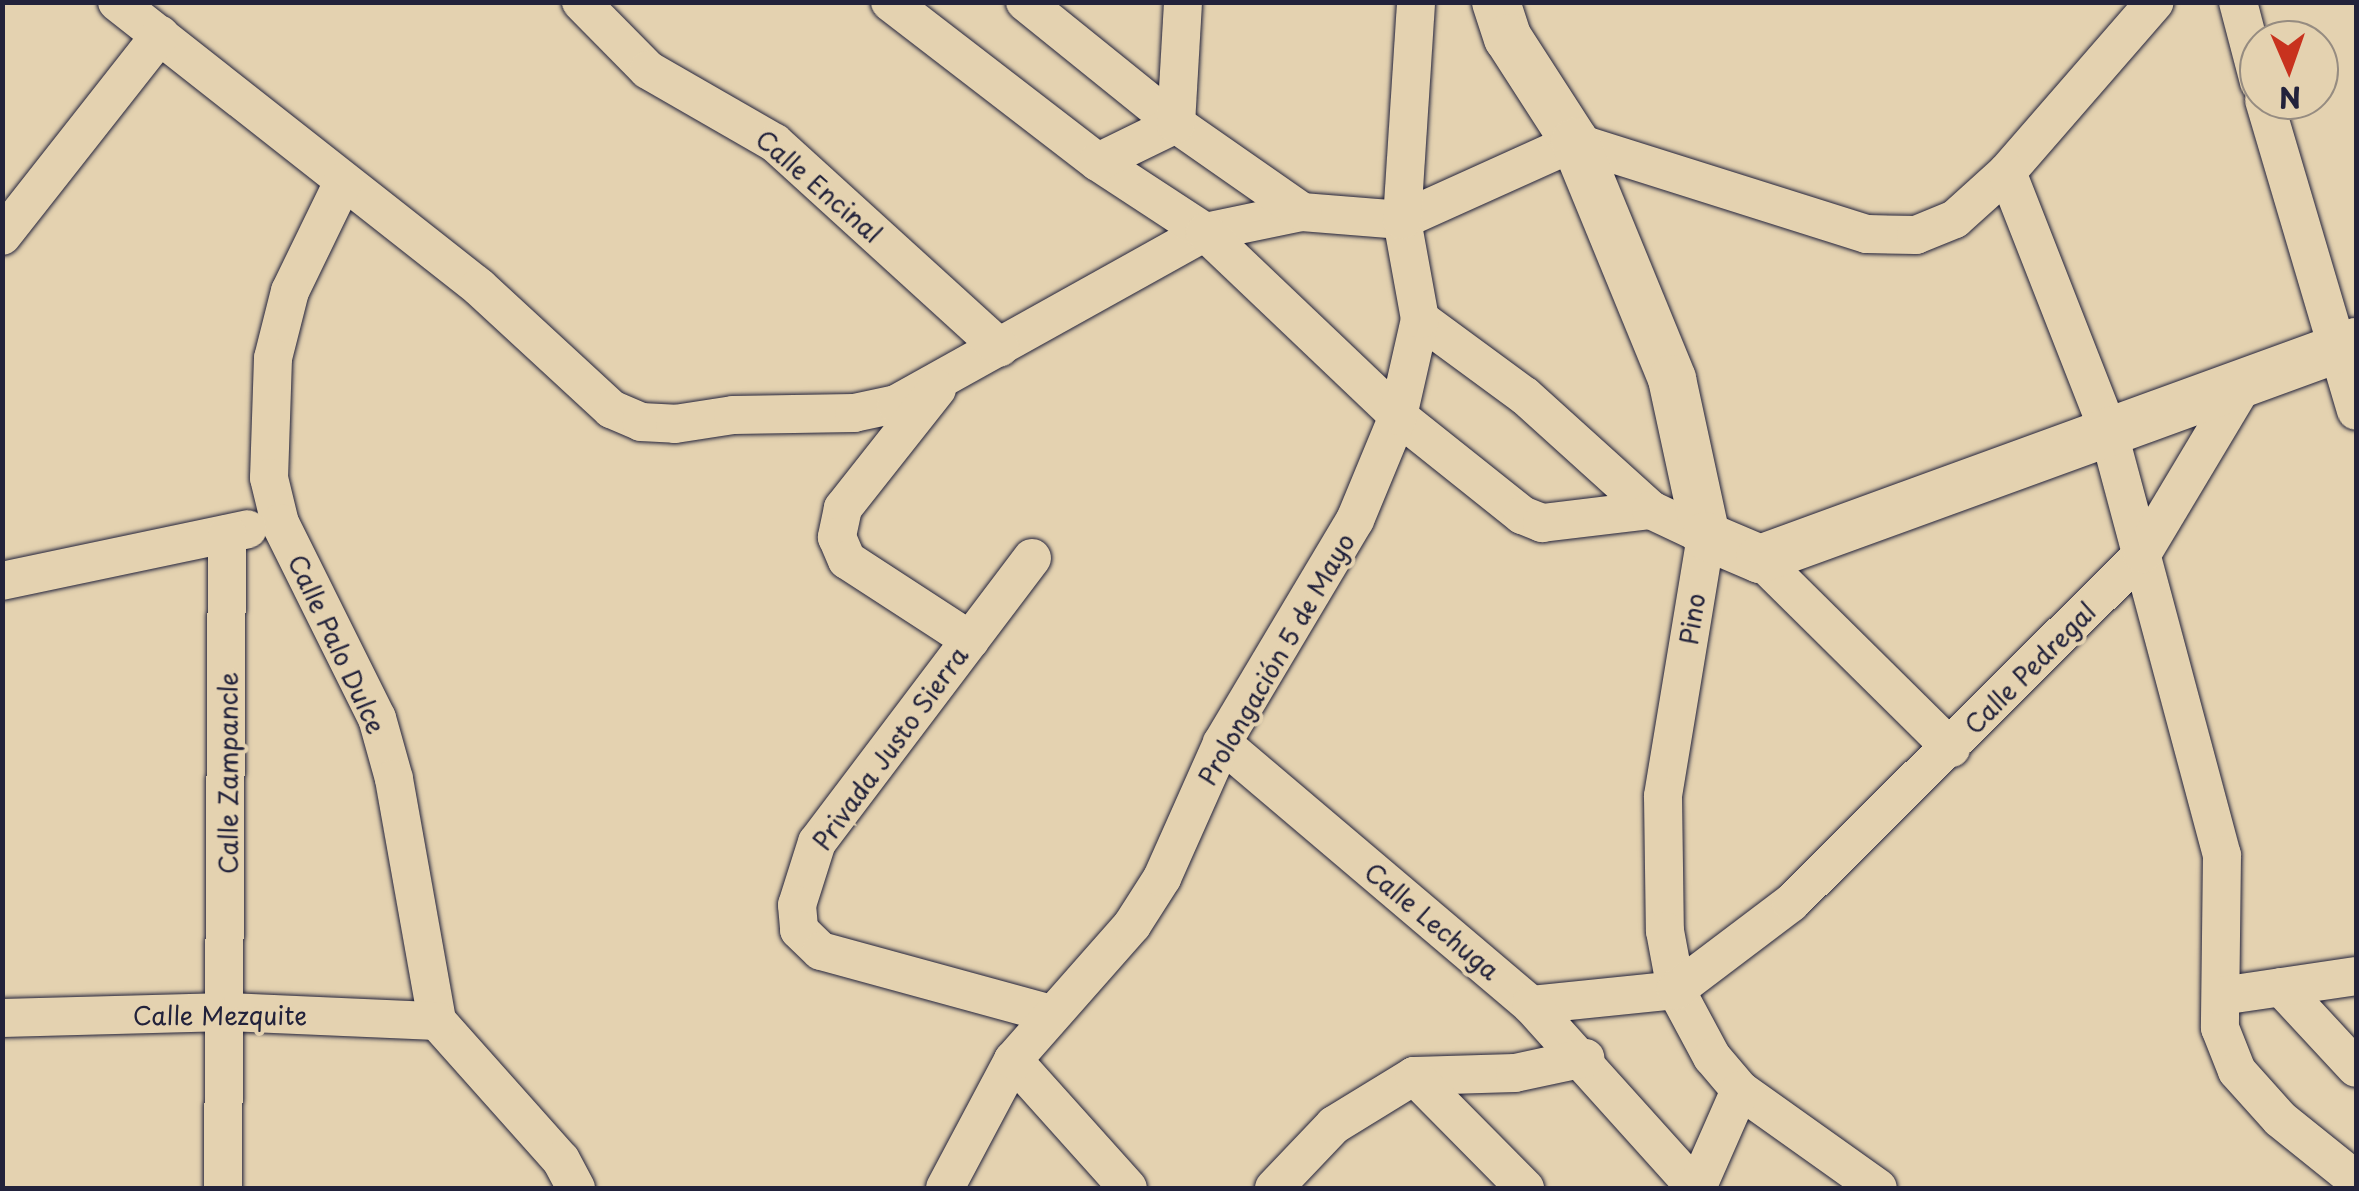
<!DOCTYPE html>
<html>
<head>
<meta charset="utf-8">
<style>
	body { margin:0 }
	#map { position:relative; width:2359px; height:1191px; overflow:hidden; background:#e4d2b0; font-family:"Playpen Sans",sans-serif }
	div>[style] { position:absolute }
	.roads { filter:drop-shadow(0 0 2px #22223b) drop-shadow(0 0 2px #22223b) }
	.minor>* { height:38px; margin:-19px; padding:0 19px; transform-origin:19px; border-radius:19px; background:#e4d2b0 }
	.tertiary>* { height:48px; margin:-24px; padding:0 24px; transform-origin:24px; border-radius:24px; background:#e4d2b0 }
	span { translate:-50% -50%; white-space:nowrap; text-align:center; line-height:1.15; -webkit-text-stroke:8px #e4d2b0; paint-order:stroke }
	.street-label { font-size:25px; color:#22223b }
	.frame { position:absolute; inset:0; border:5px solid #22223b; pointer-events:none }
	.north { position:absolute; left:2239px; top:20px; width:100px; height:100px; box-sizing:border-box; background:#e4d2b0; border:2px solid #968c81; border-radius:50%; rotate:178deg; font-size:28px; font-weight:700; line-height:40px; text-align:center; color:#22223b }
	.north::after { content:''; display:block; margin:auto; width:35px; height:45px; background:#c8321e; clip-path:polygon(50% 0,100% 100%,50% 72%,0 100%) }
</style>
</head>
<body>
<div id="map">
	<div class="roads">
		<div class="minor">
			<i style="left:117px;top:2px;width:461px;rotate:38.2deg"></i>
			<i style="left:479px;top:287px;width:180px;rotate:42.7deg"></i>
			<i style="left:611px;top:409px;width:33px;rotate:23deg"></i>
			<i style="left:641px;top:422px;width:34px;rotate:3deg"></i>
			<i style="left:675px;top:424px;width:59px;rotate:-8.8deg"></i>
			<i style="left:733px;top:415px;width:121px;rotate:-0.9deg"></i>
			<i style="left:854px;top:413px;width:43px;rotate:-12.1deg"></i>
			<i style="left:896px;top:404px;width:354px;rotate:-29.1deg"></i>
			<i style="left:1205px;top:232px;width:99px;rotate:-11.7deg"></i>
			<i style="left:1302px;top:212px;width:100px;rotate:4.6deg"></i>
			<i style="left:1402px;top:220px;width:190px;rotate:-24.3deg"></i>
			<i style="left:1575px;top:142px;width:306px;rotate:17.5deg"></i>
			<i style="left:1867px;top:234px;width:49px;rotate:1.2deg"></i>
			<i style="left:1916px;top:235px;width:42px;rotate:-22.3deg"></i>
			<i style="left:1955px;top:219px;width:70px;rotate:-42.1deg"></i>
			<i style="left:2007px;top:172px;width:225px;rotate:-49deg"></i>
			<i style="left:581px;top:2px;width:95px;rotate:45.4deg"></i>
			<i style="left:648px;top:70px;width:146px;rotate:29.9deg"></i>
			<i style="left:775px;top:143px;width:304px;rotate:42.3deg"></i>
			<i style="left:890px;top:2px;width:262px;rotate:37.6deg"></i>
			<i style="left:1098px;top:162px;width:128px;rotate:33.2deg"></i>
			<i style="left:1205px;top:232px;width:267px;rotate:43.6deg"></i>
			<i style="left:1398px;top:416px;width:159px;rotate:38.6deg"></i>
			<i style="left:1522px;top:515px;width:22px;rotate:22deg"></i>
			<i style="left:1542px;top:523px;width:110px;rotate:-6.8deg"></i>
			<i style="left:1025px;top:2px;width:194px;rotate:38.9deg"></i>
			<i style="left:1176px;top:124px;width:154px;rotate:34.9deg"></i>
			<i style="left:2238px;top:2px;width:83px;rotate:75.3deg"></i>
			<i style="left:2264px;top:100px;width:324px;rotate:73.5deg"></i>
			<i style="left:1098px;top:162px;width:87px;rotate:-26deg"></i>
			<i style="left:1176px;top:124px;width:122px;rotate:-86.7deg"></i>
			<i style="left:2007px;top:172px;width:277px;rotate:68.6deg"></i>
			<i style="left:2108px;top:430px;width:440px;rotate:75deg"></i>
			<i style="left:2222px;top:855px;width:173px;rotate:90.7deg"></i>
			<i style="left:2220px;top:1028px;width:46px;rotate:68.4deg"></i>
			<i style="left:2237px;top:1071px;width:64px;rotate:48.1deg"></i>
			<i style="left:2280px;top:1119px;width:97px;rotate:38.8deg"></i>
			<i style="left:343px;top:182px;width:121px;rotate:115.9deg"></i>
			<i style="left:290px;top:291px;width:69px;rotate:104.2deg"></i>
			<i style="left:273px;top:358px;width:120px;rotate:91.9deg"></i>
			<i style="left:269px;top:478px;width:46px;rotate:76.3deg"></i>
			<i style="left:280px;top:523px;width:218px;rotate:63.6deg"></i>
			<i style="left:377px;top:718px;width:63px;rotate:74.4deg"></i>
			<i style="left:394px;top:779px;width:246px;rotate:79.9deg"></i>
			<i style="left:437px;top:1021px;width:186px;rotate:48.3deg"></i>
			<i style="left:561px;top:1160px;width:32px;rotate:62deg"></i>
			<i style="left:2px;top:236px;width:256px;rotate:-51.8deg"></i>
			<i style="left:1420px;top:319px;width:130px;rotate:36.3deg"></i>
			<i style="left:1525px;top:396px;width:170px;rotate:42.1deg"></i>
			<i style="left:1651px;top:510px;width:61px;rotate:25.3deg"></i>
			<i style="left:1706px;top:536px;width:264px;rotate:99.4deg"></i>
			<i style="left:1663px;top:796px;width:135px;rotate:89.2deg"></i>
			<i style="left:1665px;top:931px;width:60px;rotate:79.4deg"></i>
			<i style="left:1676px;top:990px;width:76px;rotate:61.8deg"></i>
			<i style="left:1712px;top:1057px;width:43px;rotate:49.7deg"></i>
			<i style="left:1740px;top:1090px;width:169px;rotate:35.4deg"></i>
			<i style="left:937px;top:389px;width:152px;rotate:128.3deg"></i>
			<i style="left:843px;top:508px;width:30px;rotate:102deg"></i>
			<i style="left:837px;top:537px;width:25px;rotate:67deg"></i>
			<i style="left:847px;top:560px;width:147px;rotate:33deg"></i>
			<i style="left:1032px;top:558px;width:356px;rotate:127.1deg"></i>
			<i style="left:817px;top:842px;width:66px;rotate:107.6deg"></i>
			<i style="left:797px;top:905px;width:25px;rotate:85deg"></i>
			<i style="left:799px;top:930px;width:30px;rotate:44deg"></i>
			<i style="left:821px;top:951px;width:235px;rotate:15.3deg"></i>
			<i style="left:1760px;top:559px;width:269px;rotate:44.7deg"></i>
			<i style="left:2px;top:581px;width:251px;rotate:-11.9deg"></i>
			<i style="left:1222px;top:743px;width:405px;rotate:40.3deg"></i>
			<i style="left:1531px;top:1005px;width:146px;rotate:-5.9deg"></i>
			<i style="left:1676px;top:990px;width:144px;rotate:-37.1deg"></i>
			<i style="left:1791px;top:903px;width:495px;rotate:-44.8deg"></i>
			<i style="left:2142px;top:554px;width:203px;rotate:-59.1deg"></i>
			<i style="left:2281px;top:987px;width:110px;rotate:47.2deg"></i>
			<i style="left:2221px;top:996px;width:136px;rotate:-8.4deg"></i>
			<i style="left:1531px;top:1005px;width:246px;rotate:48deg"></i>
			<i style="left:2px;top:1018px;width:226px;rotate:-1.5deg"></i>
			<i style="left:228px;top:1012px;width:209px;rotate:2.5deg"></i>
			<i style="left:1013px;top:1060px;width:172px;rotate:48.1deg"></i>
			<i style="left:1414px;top:1076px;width:101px;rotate:-1.7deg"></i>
			<i style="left:1515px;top:1073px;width:72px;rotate:-12.1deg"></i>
			<i style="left:223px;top:1188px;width:654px;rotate:-89.65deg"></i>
			<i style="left:945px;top:1188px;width:145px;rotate:-62deg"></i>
			<i style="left:1013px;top:1060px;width:180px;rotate:-48.6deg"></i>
			<i style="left:1132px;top:925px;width:56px;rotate:-57.4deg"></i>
			<i style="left:1162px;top:878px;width:148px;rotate:-66deg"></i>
			<i style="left:1222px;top:743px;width:260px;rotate:-59.2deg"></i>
			<i style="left:1355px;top:520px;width:113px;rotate:-67.5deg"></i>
			<i style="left:1398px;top:416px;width:99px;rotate:-77.2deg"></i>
			<i style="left:1420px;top:319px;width:101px;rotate:-100.3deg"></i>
			<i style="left:1402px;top:220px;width:218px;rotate:-86.3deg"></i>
			<i style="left:1274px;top:1188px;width:87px;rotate:-46.4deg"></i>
			<i style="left:1334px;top:1125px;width:94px;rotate:-31.5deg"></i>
			<i style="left:1414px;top:1076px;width:158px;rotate:45.3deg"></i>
			<i style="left:1697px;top:1188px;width:107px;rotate:-66.3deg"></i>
		</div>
		<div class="tertiary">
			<i style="left:1496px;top:2px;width:38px;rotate:72deg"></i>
			<i style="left:1508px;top:38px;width:124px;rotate:57.2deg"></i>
			<i style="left:1575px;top:142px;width:256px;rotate:67.7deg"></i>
			<i style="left:1672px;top:379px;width:161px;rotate:77.8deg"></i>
			<i style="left:1706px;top:536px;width:59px;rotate:23.1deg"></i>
			<i style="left:1760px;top:559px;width:634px;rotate:-20.01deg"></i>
		</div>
	</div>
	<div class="street-label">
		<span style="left:819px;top:186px;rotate:41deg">Calle Encinal</span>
		<span style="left:1692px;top:619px;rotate:-81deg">Pino</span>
		<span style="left:337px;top:644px;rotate:65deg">Calle Palo Dulce</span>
		<span style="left:1276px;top:659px;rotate:-60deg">Prolongación 5 de Mayo</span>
		<span style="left:2030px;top:668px;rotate:-45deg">Calle Pedregal</span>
		<span style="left:890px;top:748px;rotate:-54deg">Privada Justo Sierra</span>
		<span style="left:228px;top:773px;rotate:-90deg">Calle Zampancle</span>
		<span style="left:1432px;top:921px;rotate:40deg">Calle Lechuga</span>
		<span style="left:220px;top:1015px">Calle Mezquite</span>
	</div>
	<div class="frame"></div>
	<div class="north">N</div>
</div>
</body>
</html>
